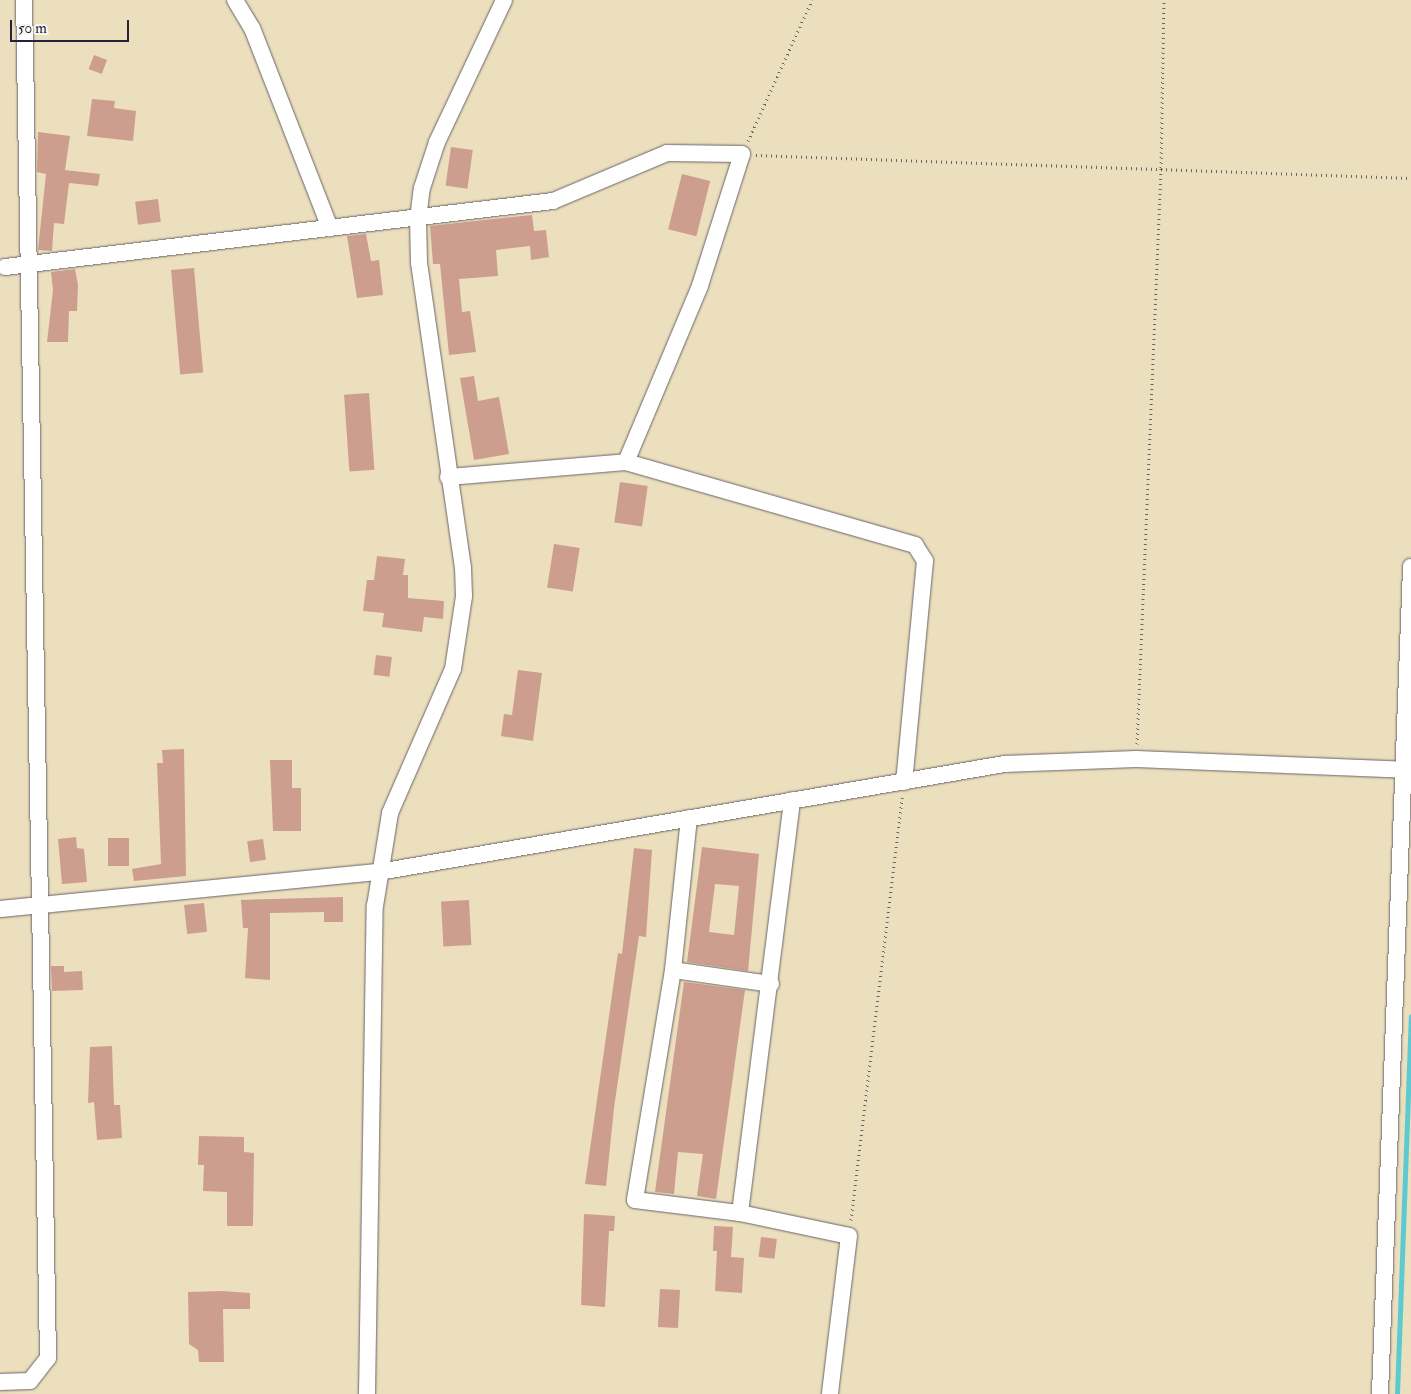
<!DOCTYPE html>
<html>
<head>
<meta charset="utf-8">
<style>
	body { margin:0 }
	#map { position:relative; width:1411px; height:1394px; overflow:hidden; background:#ecdfbd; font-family:"IM FELL Double Pica",serif }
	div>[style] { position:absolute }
	.stream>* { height:5px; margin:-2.5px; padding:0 2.5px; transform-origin:2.5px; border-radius:2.5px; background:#5dcad1 }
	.building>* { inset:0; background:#cd9e8d; transform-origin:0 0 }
	.path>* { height:3px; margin-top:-1.5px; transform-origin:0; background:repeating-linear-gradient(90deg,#696468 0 1px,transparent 0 5px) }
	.roads { filter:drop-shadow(0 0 1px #696468) drop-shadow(0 0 1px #696468) }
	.minor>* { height:16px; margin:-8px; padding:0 8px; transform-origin:8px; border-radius:8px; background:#fff }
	span { translate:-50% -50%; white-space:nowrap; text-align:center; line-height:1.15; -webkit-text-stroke:5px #f6f6f2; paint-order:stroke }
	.scale { position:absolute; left:10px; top:20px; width:119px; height:22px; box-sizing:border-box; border:2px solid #22223b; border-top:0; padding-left:6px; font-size:15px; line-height:18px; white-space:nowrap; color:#22223b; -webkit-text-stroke:4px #f6f6f2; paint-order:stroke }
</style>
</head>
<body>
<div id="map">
	<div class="stream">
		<i style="left:1397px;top:1394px;width:378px;rotate:-87.9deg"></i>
	</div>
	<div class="building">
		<i style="left:94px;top:55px;width:14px;height:15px;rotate:21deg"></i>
		<i style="clip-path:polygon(92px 99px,115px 101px,114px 108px,136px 111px,133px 141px,87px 136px)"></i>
		<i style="clip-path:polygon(38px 132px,70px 136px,65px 170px,100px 174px,98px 186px,69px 183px,64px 224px,54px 223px,52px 251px,38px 250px,46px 174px,37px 172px)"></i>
		<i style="left:451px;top:147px;width:22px;height:39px;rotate:8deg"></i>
		<i style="left:682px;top:174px;width:29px;height:57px;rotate:14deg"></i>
		<i style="left:158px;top:199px;width:23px;height:23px;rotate:83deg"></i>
		<i style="clip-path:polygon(532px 215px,534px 231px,546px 230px,549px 257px,531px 260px,530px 246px,496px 250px,498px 276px,459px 279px,462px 312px,470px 311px,476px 352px,449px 355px,440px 264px,433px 264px,430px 226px)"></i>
		<i style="clip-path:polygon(366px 234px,371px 261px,379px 260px,383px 295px,357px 298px,347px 236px)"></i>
		<i style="left:194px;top:268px;width:105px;height:23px;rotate:85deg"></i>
		<i style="clip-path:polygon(75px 269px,78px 285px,77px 311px,69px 311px,68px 342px,47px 342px,53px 290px,51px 272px)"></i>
		<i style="clip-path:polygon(474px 376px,478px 401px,499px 397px,509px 454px,474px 460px,460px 378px)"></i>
		<i style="left:369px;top:393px;width:77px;height:25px;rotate:86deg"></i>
		<i style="left:620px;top:482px;width:28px;height:41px;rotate:8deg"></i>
		<i style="left:554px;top:544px;width:26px;height:44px;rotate:9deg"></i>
		<i style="clip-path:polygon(377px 556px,405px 559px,403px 575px,408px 575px,408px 598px,444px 601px,443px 619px,424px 617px,422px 632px,382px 627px,384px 613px,363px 611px,367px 580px,374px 580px)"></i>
		<i style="left:376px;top:655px;width:16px;height:20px;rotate:7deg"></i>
		<i style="clip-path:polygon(518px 670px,542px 673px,533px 741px,501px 736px,504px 714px,512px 715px)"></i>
		<i style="clip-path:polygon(184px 749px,186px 876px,134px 881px,132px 869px,161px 864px,157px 763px,163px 763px,162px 750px)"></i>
		<i style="clip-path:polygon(270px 760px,292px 760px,292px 788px,301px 788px,301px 831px,273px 831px)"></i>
		<i style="clip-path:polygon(76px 837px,77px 848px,84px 849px,87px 882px,62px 884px,58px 839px)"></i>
		<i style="left:129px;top:838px;width:28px;height:21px;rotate:90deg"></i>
		<i style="left:263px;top:839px;width:21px;height:16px;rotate:82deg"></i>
		<i style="clip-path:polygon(evenodd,702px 847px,759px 854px,748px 971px,687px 962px,702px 847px,715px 884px,739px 886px,734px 935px,709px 932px,715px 884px)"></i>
		<i style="clip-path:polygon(634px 848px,652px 850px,646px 937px,639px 936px,614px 1108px,606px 1186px,585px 1184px,618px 953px,622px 954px)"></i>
		<i style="clip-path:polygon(343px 897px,343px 922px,324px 922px,324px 912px,270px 913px,270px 980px,245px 978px,248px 928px,243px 928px,241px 900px)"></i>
		<i style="left:469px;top:900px;width:45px;height:28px;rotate:87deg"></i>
		<i style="left:204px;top:903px;width:29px;height:20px;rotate:84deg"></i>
		<i style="clip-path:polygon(51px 966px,64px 966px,64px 972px,82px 971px,83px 990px,52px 991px)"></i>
		<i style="clip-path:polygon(684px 982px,745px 990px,716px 1199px,697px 1196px,703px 1154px,678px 1152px,674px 1194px,655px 1192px)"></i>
		<i style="clip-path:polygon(112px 1046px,114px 1105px,120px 1105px,122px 1138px,97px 1140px,94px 1102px,88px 1103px,90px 1047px)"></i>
		<i style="clip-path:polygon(199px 1136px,244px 1137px,244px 1152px,254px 1153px,253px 1226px,227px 1226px,227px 1192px,203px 1191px,204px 1165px,198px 1165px)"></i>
		<i style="clip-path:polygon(584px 1214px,615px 1216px,614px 1231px,609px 1231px,605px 1307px,581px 1305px)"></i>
		<i style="clip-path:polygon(714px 1226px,733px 1227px,731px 1257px,744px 1258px,742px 1293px,715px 1291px,717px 1251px,713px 1251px)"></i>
		<i style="left:761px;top:1237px;width:16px;height:20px;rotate:7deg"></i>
		<i style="left:660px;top:1289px;width:20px;height:38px;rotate:3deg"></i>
		<i style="clip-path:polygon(222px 1291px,250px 1293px,250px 1309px,223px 1309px,224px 1362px,199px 1362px,198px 1350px,189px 1344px,188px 1292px)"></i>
	</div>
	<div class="path">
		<i style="left:748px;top:141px;width:155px;rotate:-65.6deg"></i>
		<i style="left:756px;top:155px;width:655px;rotate:2.01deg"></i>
		<i style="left:1137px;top:744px;width:576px;rotate:-87.61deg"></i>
		<i style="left:1161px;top:168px;width:168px;rotate:-89deg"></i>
		<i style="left:851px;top:1220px;width:426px;rotate:-83.1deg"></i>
	</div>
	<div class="roads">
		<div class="minor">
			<i style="left:235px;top:0;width:33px;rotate:59deg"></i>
			<i style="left:252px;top:28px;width:215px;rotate:68.7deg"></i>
			<i style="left:5px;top:267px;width:552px;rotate:-6.87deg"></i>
			<i style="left:553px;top:201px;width:124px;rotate:-22.8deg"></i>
			<i style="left:667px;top:153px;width:75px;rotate:0.8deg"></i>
			<i style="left:742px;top:154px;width:139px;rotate:107.7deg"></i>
			<i style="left:700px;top:286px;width:191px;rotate:112.8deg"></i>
			<i style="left:448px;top:477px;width:179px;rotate:-4.8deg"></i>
			<i style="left:626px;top:462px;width:301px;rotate:16deg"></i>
			<i style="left:915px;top:545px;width:19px;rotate:58deg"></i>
			<i style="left:925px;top:561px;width:222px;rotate:95.4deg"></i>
			<i style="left:689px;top:818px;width:153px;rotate:96deg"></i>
			<i style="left:673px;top:970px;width:233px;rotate:99.4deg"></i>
			<i style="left:635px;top:1200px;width:106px;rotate:7.1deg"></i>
			<i style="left:740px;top:1213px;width:111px;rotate:11.9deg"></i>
			<i style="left:849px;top:1236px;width:159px;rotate:96.9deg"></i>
			<i style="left:0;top:909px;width:381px;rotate:-5.6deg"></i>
			<i style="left:379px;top:872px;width:634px;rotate:-9.8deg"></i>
			<i style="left:1004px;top:764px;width:132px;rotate:-2.2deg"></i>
			<i style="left:1136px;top:759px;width:275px;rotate:2.3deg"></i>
			<i style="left:673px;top:970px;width:99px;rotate:8.1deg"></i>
			<i style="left:740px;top:1213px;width:416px;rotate:-82.8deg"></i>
			<i style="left:0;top:1382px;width:30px;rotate:-2deg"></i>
			<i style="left:30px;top:1381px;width:29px;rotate:-52deg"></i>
			<i style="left:48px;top:1358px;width:1358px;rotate:-91.01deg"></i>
			<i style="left:367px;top:1394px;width:488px;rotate:-89.1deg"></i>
			<i style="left:375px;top:906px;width:94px;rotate:-80.8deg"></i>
			<i style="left:390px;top:813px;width:157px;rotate:-66.4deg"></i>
			<i style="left:453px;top:669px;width:74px;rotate:-81.4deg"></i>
			<i style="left:464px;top:596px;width:28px;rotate:-92deg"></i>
			<i style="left:463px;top:568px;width:308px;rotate:-98.2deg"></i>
			<i style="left:419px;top:263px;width:44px;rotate:-91.3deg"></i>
			<i style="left:418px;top:219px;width:31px;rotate:-83deg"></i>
			<i style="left:422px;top:188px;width:48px;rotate:-71.9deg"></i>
			<i style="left:437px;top:142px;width:157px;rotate:-64.7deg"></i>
			<i style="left:1380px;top:1394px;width:828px;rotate:-87.85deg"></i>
		</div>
	</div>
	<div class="scale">50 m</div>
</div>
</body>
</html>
